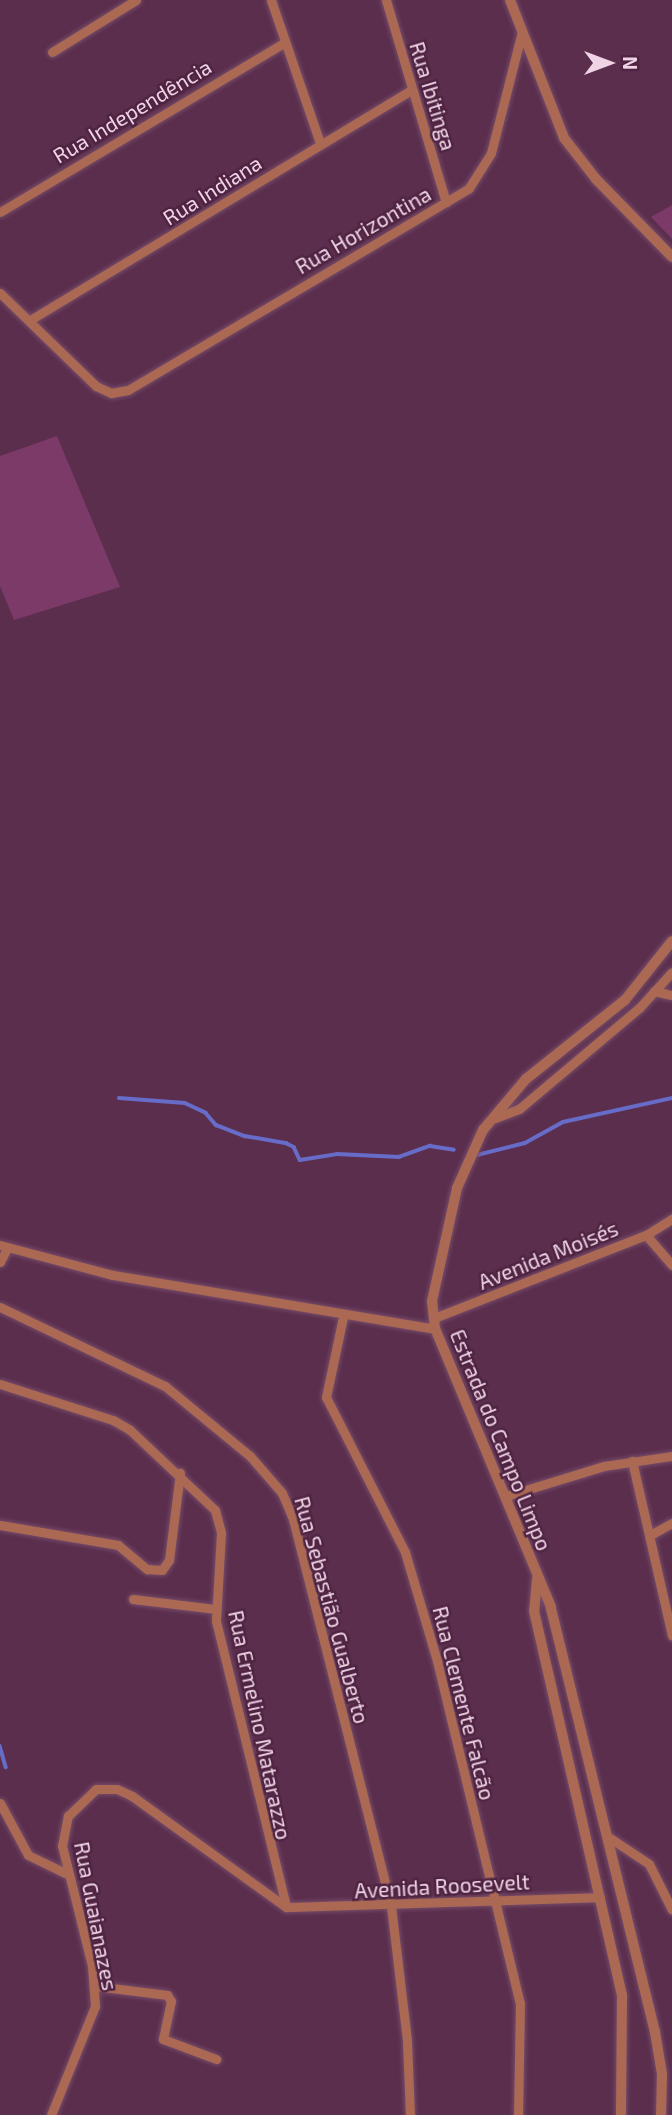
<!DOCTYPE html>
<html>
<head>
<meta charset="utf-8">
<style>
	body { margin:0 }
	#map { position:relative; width:672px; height:2115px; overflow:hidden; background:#5b2e4d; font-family:"Exo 2",sans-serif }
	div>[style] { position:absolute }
	.green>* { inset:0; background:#7c3a69 }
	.stream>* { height:3.5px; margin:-1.75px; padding:0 1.75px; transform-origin:1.75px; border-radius:1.75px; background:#686cc9 }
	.roads { filter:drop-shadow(0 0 2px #764c69) drop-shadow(0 0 2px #764c69) }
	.minor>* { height:9px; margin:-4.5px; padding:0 4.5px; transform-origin:4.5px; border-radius:4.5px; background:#ab6953 }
	.tertiary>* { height:10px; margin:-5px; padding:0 5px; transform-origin:5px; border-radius:5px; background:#ab6953 }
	span { translate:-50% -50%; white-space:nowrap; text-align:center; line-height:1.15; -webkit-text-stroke:5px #4f2442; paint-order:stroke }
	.street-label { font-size:21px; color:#f0d4e6 }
	.north { position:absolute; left:574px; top:28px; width:70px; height:70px; -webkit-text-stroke:5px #4f2442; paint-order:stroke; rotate:90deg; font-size:19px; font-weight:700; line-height:28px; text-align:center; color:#f0d4e6 }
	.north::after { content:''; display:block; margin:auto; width:24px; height:32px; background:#f0d4e6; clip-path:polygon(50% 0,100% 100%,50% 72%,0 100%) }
</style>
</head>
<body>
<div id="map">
	<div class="green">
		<i style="clip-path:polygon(672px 205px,672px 239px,651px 217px)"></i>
		<i style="clip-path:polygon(57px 436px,120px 587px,14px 620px,0 586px,0 456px)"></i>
	</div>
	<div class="stream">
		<i style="left:119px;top:1098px;width:66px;rotate:4.3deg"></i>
		<i style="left:185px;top:1103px;width:23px;rotate:25deg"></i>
		<i style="left:206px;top:1113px;width:16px;rotate:50deg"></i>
		<i style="left:216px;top:1125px;width:31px;rotate:21deg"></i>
		<i style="left:245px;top:1136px;width:42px;rotate:9.7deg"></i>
		<i style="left:286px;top:1143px;width:9px;rotate:27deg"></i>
		<i style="left:294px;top:1147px;width:14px;rotate:65deg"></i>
		<i style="left:300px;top:1160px;width:37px;rotate:-9deg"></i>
		<i style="left:337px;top:1154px;width:62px;rotate:2.8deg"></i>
		<i style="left:399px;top:1157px;width:33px;rotate:-20deg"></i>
		<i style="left:430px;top:1146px;width:24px;rotate:9deg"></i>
		<i style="left:477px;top:1155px;width:49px;rotate:-14deg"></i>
		<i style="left:525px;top:1143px;width:43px;rotate:-28.9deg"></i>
		<i style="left:563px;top:1122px;width:112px;rotate:-12.4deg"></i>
		<i style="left:0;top:1746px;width:22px;rotate:74deg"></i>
	</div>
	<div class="roads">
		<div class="minor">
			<i style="left:271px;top:0;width:151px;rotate:71.1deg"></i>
			<i style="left:386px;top:0;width:211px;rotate:73.5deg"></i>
			<i style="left:52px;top:52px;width:99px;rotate:-31.8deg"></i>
			<i style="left:0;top:212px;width:330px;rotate:-30.8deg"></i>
			<i style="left:0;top:293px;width:134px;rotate:44.1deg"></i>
			<i style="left:96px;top:386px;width:17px;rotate:25deg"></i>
			<i style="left:111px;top:393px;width:17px;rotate:-10deg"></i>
			<i style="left:128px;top:390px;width:396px;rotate:-30.6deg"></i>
			<i style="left:469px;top:188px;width:41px;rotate:-57.8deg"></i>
			<i style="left:491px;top:153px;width:122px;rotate:-75.7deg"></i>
			<i style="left:30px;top:320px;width:446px;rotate:-31.1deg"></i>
			<i style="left:654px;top:991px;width:18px;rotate:13deg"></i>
			<i style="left:495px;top:1118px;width:26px;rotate:-21deg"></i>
			<i style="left:519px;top:1109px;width:158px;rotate:-40.1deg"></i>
			<i style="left:640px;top:1007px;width:47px;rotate:-47.6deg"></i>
			<i style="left:646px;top:1235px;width:40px;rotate:49deg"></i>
			<i style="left:0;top:1245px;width:117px;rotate:14.9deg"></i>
			<i style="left:113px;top:1275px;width:326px;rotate:9.5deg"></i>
			<i style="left:0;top:1262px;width:16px;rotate:-63deg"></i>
			<i style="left:0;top:1307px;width:183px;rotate:25.6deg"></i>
			<i style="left:165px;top:1386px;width:110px;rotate:39.5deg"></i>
			<i style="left:250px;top:1456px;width:49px;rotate:49.1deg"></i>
			<i style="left:282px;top:1493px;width:28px;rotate:67deg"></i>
			<i style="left:293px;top:1519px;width:399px;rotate:75.8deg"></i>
			<i style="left:391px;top:1906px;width:136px;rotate:83.2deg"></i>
			<i style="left:407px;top:2041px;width:74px;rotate:87.7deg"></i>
			<i style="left:343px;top:1317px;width:82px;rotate:102deg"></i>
			<i style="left:326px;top:1397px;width:174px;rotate:63deg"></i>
			<i style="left:405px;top:1552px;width:114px;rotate:73.6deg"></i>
			<i style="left:437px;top:1661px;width:352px;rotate:76.4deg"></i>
			<i style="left:520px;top:2003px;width:112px;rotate:91deg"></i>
			<i style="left:434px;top:1318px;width:228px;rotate:-21.4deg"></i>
			<i style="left:646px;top:1235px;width:31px;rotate:-32deg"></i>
			<i style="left:0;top:1384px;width:119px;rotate:17.7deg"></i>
			<i style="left:113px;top:1420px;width:20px;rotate:30deg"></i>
			<i style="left:130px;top:1430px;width:117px;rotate:43.3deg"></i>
			<i style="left:215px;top:1510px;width:24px;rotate:75deg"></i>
			<i style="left:221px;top:1533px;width:88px;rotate:93.3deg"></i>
			<i style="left:216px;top:1621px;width:294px;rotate:76.2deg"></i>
			<i style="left:632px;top:1461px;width:179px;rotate:77.1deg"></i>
			<i style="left:506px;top:1496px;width:102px;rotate:-17deg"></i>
			<i style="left:604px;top:1466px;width:69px;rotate:-8.4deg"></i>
			<i style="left:0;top:1525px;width:120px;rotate:9.6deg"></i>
			<i style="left:118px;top:1545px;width:38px;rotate:40deg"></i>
			<i style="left:147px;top:1569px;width:15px;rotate:4deg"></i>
			<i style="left:162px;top:1570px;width:12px;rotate:-55deg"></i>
			<i style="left:169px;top:1560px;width:88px;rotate:-82.8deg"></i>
			<i style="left:652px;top:1534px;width:23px;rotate:-29deg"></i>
			<i style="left:133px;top:1599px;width:84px;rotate:6.9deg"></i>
			<i style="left:0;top:1803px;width:59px;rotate:61.7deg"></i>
			<i style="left:28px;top:1855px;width:41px;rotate:25.9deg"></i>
			<i style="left:610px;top:1838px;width:47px;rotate:33.7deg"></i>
			<i style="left:649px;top:1864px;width:51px;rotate:63.4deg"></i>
			<i style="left:95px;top:1986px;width:73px;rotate:7.1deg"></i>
			<i style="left:167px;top:1995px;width:7px;rotate:56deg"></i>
			<i style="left:171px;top:2001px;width:39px;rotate:102deg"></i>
			<i style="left:163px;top:2039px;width:57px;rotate:20.7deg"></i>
			<i style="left:51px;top:2115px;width:118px;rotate:-68deg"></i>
			<i style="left:95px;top:2006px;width:40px;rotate:-94.3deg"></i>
			<i style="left:92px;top:1966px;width:124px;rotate:-104deg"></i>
			<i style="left:62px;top:1846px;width:31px;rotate:-79deg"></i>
			<i style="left:68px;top:1816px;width:39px;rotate:-44deg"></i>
			<i style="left:96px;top:1789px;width:21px"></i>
			<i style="left:117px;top:1789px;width:17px;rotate:25deg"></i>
			<i style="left:132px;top:1796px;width:190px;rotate:35.8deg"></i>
			<i style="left:286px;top:1907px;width:314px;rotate:-1.8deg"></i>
		</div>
		<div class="tertiary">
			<i style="left:510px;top:0;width:148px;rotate:68.6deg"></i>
			<i style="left:564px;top:138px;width:52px;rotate:52deg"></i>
			<i style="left:596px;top:179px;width:109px;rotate:45.7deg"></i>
			<i style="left:537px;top:1579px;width:32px;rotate:95deg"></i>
			<i style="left:534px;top:1611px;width:395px;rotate:77.1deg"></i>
			<i style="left:622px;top:1996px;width:119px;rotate:90.5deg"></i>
			<i style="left:661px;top:2115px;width:41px;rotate:-88.6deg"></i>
			<i style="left:662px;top:2074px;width:43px;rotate:-99.5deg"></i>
			<i style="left:655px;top:2032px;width:438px;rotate:-103.8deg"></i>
			<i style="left:551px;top:1607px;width:301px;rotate:-112.6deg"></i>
			<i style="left:435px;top:1329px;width:28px;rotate:-96deg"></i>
			<i style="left:432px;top:1301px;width:116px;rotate:-77.5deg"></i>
			<i style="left:457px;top:1188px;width:64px;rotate:-65.9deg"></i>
			<i style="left:483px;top:1130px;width:67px;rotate:-49.9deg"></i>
			<i style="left:526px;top:1079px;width:127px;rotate:-38.6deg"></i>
			<i style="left:625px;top:1000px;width:75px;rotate:-51.5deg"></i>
		</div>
	</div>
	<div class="street-label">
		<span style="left:433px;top:96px;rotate:73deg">Rua Ibitinga</span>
		<span style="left:132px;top:111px;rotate:-31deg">Rua Independência</span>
		<span style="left:212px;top:190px;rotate:-32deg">Rua Indiana</span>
		<span style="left:363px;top:230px;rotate:-30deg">Rua Horizontina</span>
		<span style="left:548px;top:1255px;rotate:-22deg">Avenida Moisés</span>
		<span style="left:501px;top:1440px;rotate:68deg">Estrada do Campo Limpo</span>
		<span style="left:332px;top:1610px;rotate:75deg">Rua Sebastião Gualberto</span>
		<span style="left:464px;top:1703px;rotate:76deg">Rua Clemente Falcão</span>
		<span style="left:260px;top:1725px;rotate:78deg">Rua Ermelino Matarazzo</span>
		<span style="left:442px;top:1886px;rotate:-3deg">Avenida Roosevelt</span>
		<span style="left:96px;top:1916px;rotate:79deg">Rua Guaianazes</span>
	</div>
	<div class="north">N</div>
</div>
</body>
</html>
